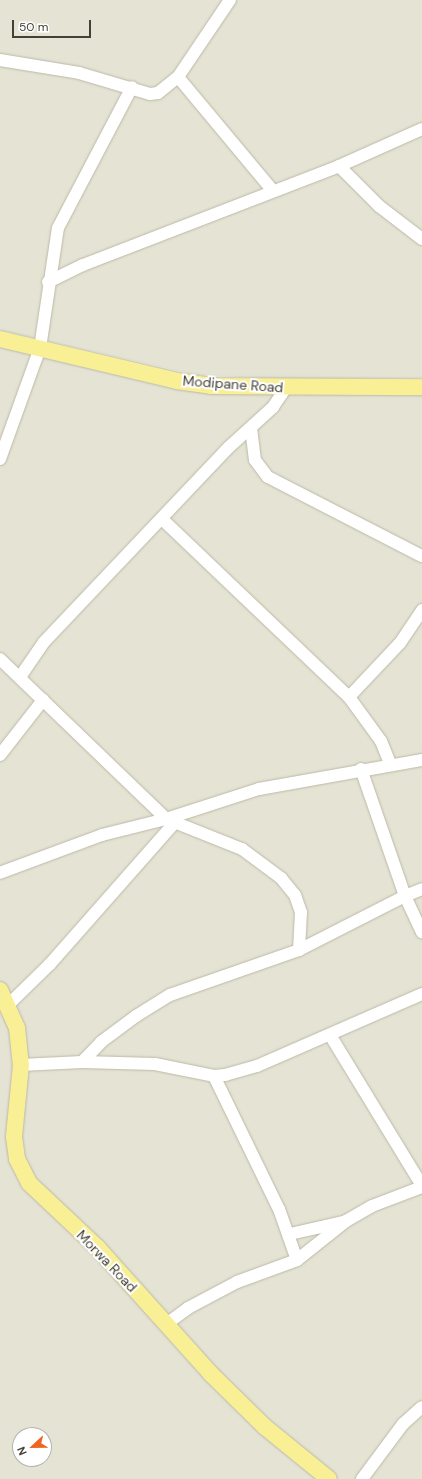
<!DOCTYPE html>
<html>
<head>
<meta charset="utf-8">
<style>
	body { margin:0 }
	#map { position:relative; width:422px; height:1479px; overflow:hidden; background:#f1f0e5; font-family:"DM Sans",sans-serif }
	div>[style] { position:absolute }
	.residential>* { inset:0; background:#e5e3d3 }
	.roads { filter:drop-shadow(0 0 1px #bcb9a8) drop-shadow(0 0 1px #bcb9a8) }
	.minor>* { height:12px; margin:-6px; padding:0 6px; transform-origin:6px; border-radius:6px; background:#fff }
	.major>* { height:16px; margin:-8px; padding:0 8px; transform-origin:8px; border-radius:8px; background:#f9f096 }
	span { translate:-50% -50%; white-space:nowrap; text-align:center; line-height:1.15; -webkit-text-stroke:4px #fff; paint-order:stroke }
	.street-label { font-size:14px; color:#434035 }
	.north { position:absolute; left:12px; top:1427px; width:40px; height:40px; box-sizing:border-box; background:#fff; border:1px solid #b4b3ae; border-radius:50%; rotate:248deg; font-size:11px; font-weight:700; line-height:16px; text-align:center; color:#434035 }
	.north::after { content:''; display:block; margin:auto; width:14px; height:18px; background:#ef661e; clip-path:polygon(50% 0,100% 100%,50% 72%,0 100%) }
	.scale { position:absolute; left:12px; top:20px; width:79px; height:18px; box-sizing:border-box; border:2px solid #434035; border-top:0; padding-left:5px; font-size:12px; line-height:14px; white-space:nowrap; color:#434035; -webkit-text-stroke:3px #fff; paint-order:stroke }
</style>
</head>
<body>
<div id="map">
	<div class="residential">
		<i style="clip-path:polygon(0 0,422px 0,422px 378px,280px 379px,197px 375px,0 330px)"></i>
		<i style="clip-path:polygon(evenodd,0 339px,177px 381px,422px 387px,422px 1479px,0 1479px,0 339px,20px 1435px,44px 1435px,44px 1459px,20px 1459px,20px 1435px)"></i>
	</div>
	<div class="roads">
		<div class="minor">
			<i style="left:0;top:60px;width:80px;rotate:9.3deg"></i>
			<i style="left:79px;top:73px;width:74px;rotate:16.5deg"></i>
			<i style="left:150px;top:94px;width:8px;rotate:-7deg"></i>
			<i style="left:158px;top:93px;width:26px;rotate:-39deg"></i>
			<i style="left:178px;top:77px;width:93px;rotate:-56deg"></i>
			<i style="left:178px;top:77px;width:148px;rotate:50.2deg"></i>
			<i style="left:339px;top:166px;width:57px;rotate:45deg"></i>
			<i style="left:379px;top:206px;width:54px;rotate:37.5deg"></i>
			<i style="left:48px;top:282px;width:39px;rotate:-26deg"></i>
			<i style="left:83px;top:265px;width:274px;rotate:-21.1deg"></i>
			<i style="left:339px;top:166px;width:91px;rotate:-24deg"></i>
			<i style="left:251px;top:428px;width:32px;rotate:83deg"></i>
			<i style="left:255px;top:460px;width:21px;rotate:53deg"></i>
			<i style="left:268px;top:477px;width:173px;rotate:27.2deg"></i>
			<i style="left:0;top:459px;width:118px;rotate:-70.2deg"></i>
			<i style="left:40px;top:348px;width:121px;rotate:-81.5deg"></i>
			<i style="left:58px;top:228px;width:159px;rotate:-62.3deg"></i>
			<i style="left:162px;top:519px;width:258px;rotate:43.6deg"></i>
			<i style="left:349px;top:697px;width:54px;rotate:54deg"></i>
			<i style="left:381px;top:741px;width:24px;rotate:68deg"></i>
			<i style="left:0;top:659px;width:231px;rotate:43.9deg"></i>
			<i style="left:166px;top:819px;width:66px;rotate:166deg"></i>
			<i style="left:102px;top:835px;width:109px;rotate:159.6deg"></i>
			<i style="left:20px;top:677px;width:42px;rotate:-55.6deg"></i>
			<i style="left:44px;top:642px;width:267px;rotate:-46.5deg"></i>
			<i style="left:228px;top:448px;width:61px;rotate:-42.3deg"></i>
			<i style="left:273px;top:407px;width:23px;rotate:-56deg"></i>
			<i style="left:349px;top:697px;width:74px;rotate:-46.6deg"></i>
			<i style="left:400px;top:643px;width:40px;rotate:-56deg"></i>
			<i style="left:0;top:755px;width:70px;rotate:-52deg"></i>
			<i style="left:361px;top:769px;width:134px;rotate:70.9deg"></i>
			<i style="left:405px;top:896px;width:18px;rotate:-22deg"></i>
			<i style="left:166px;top:819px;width:98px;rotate:-17.9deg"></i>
			<i style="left:259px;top:789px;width:166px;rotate:-10.1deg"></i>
			<i style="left:169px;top:820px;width:79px;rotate:21.7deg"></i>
			<i style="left:242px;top:849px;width:49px;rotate:36.6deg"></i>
			<i style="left:281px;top:878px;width:22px;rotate:51deg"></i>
			<i style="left:295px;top:895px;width:18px;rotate:71deg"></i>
			<i style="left:301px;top:912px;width:38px;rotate:93deg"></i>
			<i style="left:9px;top:1004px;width:57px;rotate:-44.3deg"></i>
			<i style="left:50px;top:964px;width:189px;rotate:-48.6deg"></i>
			<i style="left:330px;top:1035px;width:177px;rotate:58.6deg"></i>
			<i style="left:82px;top:1062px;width:73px;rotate:1.6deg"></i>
			<i style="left:155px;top:1064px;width:60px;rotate:11.5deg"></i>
			<i style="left:214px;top:1076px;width:11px;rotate:-5deg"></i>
			<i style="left:225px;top:1075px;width:33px;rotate:-16deg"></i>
			<i style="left:257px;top:1066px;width:180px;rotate:-23.6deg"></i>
			<i style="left:21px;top:1065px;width:61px;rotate:-2.8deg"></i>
			<i style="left:82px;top:1062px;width:28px;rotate:-46deg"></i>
			<i style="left:101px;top:1042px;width:44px;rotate:-36.6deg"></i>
			<i style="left:136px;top:1016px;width:40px;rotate:-32deg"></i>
			<i style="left:170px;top:995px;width:137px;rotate:-19.2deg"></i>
			<i style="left:299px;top:950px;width:119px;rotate:-27deg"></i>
			<i style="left:405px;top:896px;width:40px;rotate:65deg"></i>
			<i style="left:214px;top:1076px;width:148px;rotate:64deg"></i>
			<i style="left:279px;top:1209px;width:54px;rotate:70.6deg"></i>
			<i style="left:290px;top:1234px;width:54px;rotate:-12.8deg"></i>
			<i style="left:165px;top:1325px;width:29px;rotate:-36deg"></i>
			<i style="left:188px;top:1308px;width:55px;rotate:-28deg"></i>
			<i style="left:237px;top:1282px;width:64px;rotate:-20.1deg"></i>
			<i style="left:297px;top:1260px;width:63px;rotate:-38.5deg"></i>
			<i style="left:346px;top:1221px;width:30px;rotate:-30deg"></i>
			<i style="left:372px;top:1206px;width:53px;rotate:-20.8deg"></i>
			<i style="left:362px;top:1479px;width:69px;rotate:-53.3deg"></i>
			<i style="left:403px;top:1424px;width:25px;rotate:-42deg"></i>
		</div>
		<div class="major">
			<i style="left:0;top:339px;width:182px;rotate:13.3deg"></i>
			<i style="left:177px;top:381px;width:34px;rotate:8deg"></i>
			<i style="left:211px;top:386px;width:211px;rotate:0.3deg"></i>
			<i style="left:0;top:990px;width:42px;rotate:65.9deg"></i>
			<i style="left:17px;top:1028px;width:37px;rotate:84deg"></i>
			<i style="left:21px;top:1065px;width:72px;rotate:95.6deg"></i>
			<i style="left:14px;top:1137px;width:22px;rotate:82deg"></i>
			<i style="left:17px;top:1159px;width:27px;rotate:63deg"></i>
			<i style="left:29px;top:1183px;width:95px;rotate:43.3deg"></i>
			<i style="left:98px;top:1248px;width:168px;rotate:48.1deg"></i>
			<i style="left:210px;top:1373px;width:77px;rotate:44.5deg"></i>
			<i style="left:265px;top:1427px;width:82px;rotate:39.1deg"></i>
		</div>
	</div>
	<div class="street-label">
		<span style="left:233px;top:384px;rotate:4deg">Modipane Road</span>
		<span style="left:107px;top:1261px;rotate:46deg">Morwa Road</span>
	</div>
	<div class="north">N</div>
	<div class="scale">50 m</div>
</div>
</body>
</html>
